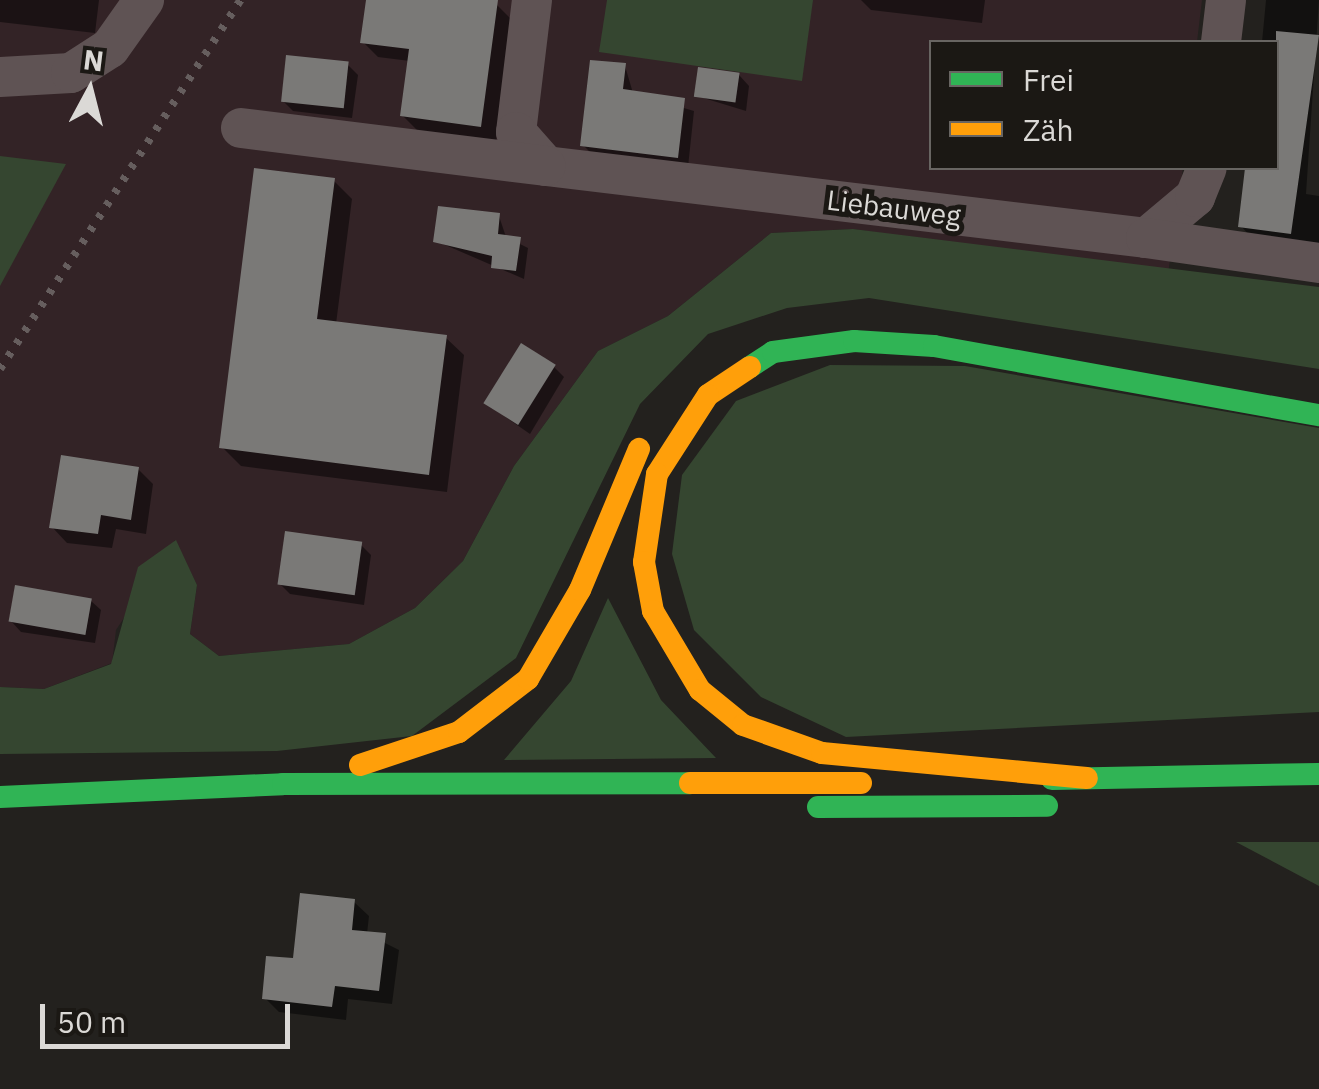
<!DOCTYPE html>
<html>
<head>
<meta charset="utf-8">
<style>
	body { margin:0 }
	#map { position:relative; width:1319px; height:1089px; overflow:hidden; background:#23211e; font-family:"IBM Plex Sans",sans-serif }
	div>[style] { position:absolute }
	.industrial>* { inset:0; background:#332326 }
	.green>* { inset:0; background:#354630 }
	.shadow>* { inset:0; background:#0007 }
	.building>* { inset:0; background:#7a7977; transform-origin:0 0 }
	.street>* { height:40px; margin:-20px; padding:0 20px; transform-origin:20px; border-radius:20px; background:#5f5354 }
	.fast>* { height:22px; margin:-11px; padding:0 11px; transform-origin:11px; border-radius:11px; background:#30b455 }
	.slow>* { height:22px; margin:-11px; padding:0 11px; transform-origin:11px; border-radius:11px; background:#ff9f0a }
	.rail>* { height:8px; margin-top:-4px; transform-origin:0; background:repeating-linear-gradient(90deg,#665e5e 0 5px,transparent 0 15px) }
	span { translate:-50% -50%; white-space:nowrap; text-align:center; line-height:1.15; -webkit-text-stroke:10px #1b1814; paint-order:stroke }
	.street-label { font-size:28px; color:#dbd9d6 }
	.legend { position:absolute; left:929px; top:40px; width:350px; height:130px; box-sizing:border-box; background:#1b1814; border:2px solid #686562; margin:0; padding:12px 18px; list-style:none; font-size:30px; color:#dbd9d6 }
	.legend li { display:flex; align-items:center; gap:20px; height:50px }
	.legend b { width:50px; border:2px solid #686562 }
	.north { position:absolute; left:40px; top:40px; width:100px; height:100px; -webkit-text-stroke:8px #1b1814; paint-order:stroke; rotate:7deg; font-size:28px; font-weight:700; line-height:40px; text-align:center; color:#dbd9d6 }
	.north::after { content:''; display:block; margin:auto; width:35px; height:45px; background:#dbd9d6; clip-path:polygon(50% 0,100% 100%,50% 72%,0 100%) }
	.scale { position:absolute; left:40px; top:1004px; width:250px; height:45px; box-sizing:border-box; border:5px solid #dbd9d6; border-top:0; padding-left:12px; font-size:30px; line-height:35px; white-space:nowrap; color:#dbd9d6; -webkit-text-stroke:8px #1b1814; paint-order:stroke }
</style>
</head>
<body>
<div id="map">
	<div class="industrial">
		<i style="clip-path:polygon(0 0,1202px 0,1197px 42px,932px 42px,932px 168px,1183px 168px,1168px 274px,853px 229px,771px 233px,668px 316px,598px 351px,514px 466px,463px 561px,415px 608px,349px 644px,219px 656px,190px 634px,197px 585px,175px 540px,116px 630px,112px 663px,44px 689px,0 687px)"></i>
	</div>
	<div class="green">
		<i style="clip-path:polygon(607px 0,813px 0,802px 81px,599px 52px)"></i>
		<i style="clip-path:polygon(0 156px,66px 164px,0 286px)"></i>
		<i style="clip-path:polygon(853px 229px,1319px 287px,1319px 369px,869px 298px,787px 308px,708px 334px,640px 404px,516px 658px,412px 736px,277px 751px,0 754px,0 687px,44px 689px,111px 664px,138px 567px,176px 540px,197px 585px,190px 634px,219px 656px,349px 644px,415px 608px,463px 561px,514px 466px,598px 351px,668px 316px,771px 233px)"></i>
		<i style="clip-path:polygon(830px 365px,965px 366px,1319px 428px,1319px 712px,846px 737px,761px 697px,694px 630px,672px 554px,682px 475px,736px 401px)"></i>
		<i style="clip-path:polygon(608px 598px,661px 700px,716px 758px,504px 760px,571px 681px)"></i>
		<i style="clip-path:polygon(1236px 842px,1319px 842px,1319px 886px)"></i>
	</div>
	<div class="shadow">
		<i style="clip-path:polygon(0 0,99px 0,95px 33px,0 22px)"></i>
		<i style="clip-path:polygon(369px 0,496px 4px,512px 20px,496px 141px,418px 131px,403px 116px,410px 61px,378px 57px,363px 42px)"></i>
		<i style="clip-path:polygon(861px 0,985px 0,982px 23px,871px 10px)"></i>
		<i style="clip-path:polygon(1266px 0,1319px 0,1306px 194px,1319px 196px,1319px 244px,1250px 236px,1241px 226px,1247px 168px,1276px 168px,1276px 42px,1262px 42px)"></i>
		<i style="clip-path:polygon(348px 65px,358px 75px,352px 118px,293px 111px,283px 101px)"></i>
		<i style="clip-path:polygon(625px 66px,633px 93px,694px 111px,688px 167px,593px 155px,583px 145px)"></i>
		<i style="clip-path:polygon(739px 75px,749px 86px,746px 111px,697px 96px)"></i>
		<i style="clip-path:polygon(333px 180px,352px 199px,336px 324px,445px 337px,464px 355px,447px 492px,241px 466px,222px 447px)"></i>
		<i style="clip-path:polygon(499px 216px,506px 237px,528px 248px,524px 279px,436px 241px)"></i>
		<i style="clip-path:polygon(554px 367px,564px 377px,530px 434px,487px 404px)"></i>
		<i style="clip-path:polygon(138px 469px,153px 484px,146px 534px,116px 529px,112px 548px,67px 543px,52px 527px)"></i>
		<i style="clip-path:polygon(361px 545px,371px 555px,364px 605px,290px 594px,280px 584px)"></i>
		<i style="clip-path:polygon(90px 600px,101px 610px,95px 643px,21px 632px,11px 621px)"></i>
		<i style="clip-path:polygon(354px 902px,369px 916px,367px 934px,399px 950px,392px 1004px,348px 999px,346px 1020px,279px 1012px,265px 998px)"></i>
	</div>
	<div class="building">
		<i style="clip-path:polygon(366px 0,498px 0,481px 127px,400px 116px,409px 49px,360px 43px)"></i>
		<i style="clip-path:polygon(1276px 31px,1319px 35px,1291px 234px,1238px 227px,1245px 168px,1276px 168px)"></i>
		<i style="left:286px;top:55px;width:63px;height:47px;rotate:6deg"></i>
		<i style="clip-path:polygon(590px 60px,626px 63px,623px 89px,685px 98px,678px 158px,580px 146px)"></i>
		<i style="left:698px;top:67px;width:42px;height:30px;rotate:8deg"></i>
		<i style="clip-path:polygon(254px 168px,335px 178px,317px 319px,447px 335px,429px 475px,219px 448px)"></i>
		<i style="clip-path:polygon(438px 206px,500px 213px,498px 234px,521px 237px,516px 271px,491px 268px,492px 256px,433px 242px)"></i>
		<i style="left:521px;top:343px;width:41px;height:71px;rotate:32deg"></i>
		<i style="clip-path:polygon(61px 455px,139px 467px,131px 520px,101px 515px,98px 534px,49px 528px)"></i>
		<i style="left:285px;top:531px;width:78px;height:54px;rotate:8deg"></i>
		<i style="left:15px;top:585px;width:78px;height:37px;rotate:10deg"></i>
		<i style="clip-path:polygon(300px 893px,355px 899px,352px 930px,386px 933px,379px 991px,335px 986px,332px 1007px,262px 999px,266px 956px,293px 958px)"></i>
	</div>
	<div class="street">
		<i style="left:532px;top:0;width:133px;rotate:96.9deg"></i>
		<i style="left:516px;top:132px;width:45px;rotate:48.6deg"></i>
		<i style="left:546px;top:166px;width:604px;rotate:6.84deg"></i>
		<i style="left:1146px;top:238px;width:64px;rotate:-39.9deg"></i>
		<i style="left:1195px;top:197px;width:31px;rotate:-68deg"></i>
		<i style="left:1221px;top:42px;width:42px;rotate:-83.2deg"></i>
		<i style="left:0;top:77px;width:71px;rotate:-3.2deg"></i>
		<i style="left:71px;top:73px;width:46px;rotate:-32.7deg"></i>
		<i style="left:110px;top:48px;width:59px;rotate:-54.7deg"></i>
		<i style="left:241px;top:128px;width:307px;rotate:7.1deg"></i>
		<i style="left:1146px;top:238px;width:175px;rotate:8.2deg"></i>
	</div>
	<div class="fast">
		<i style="left:750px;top:367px;width:27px;rotate:-33deg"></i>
		<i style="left:773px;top:352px;width:82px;rotate:-7.7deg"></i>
		<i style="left:854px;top:341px;width:80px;rotate:3.6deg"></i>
		<i style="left:934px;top:346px;width:391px;rotate:10.2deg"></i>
		<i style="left:1052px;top:779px;width:267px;rotate:-1.1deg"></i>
		<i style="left:0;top:797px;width:283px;rotate:-2.6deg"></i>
		<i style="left:283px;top:784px;width:407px;rotate:-0.1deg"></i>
		<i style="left:818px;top:807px;width:229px;rotate:-0.3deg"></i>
	</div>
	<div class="slow">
		<i style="left:750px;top:367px;width:50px;rotate:146.3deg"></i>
		<i style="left:708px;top:395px;width:94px;rotate:122.8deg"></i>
		<i style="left:657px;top:474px;width:89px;rotate:98.4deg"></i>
		<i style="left:644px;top:562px;width:50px;rotate:79.6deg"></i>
		<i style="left:653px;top:611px;width:92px;rotate:59.3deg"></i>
		<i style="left:700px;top:690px;width:55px;rotate:39.1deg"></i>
		<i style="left:743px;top:725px;width:84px;rotate:19.5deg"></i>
		<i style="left:822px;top:753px;width:266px;rotate:5.4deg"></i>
		<i style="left:360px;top:765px;width:104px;rotate:-18.4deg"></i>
		<i style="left:459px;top:732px;width:87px;rotate:-37.5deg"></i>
		<i style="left:528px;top:679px;width:103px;rotate:-59.7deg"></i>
		<i style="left:580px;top:590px;width:153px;rotate:-67.3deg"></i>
		<i style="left:690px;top:783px;width:171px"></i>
	</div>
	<div class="rail">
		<i style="left:0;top:369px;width:441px;rotate:-56.9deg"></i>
	</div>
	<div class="street-label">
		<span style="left:894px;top:208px;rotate:7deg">Liebauweg</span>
	</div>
	<ul class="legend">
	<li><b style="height:12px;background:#30b455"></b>Frei</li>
	<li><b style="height:12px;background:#ff9f0a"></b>Zäh</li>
	</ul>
	<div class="north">N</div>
	<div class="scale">50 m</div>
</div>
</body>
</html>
